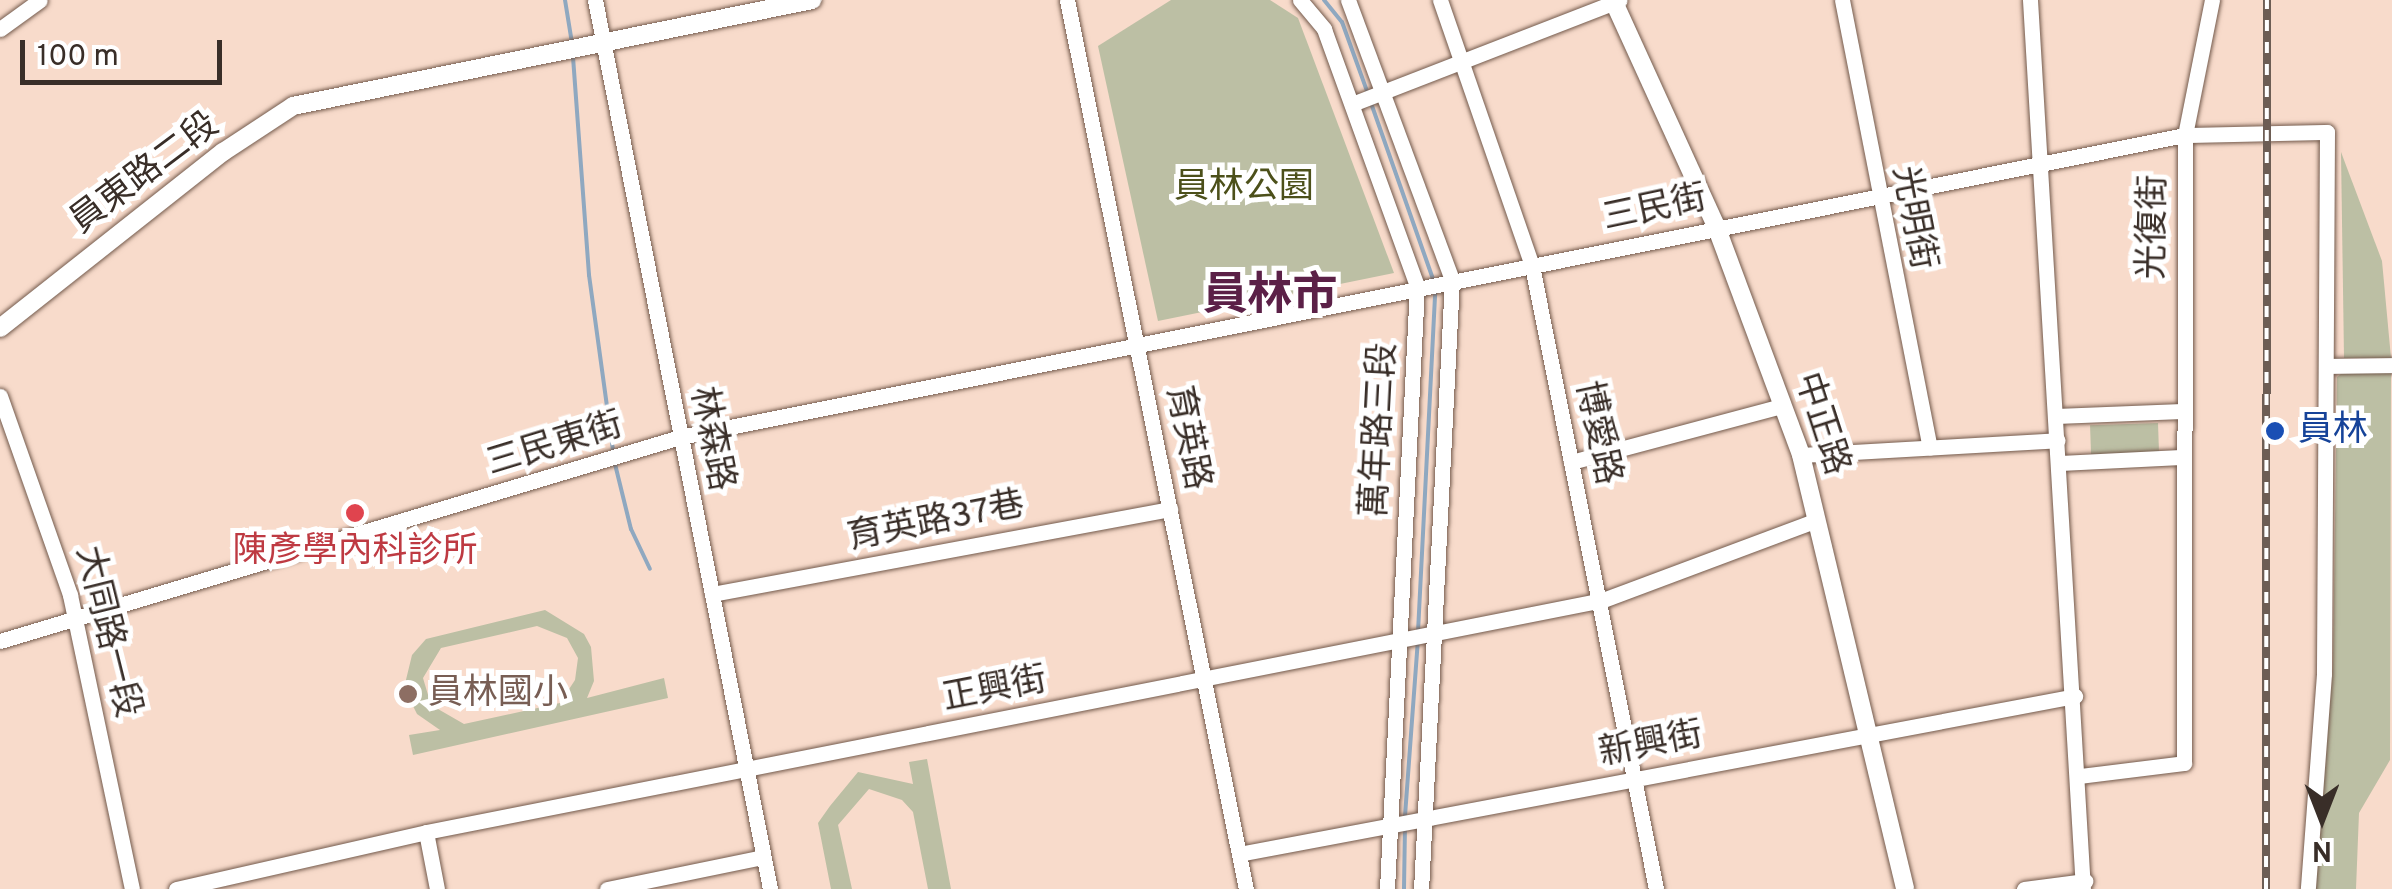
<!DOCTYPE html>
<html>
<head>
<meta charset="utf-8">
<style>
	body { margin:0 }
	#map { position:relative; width:2392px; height:889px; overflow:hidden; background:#f8dbcb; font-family:Overpass,"Noto Sans TC",sans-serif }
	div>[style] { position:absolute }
	.green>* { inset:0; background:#bcbfa4; transform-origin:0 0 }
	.stream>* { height:4px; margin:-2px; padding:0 2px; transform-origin:2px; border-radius:2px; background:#8fa8c0 }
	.roads { filter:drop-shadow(0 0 2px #735a4c) drop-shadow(0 0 2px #735a4c) }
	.minor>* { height:15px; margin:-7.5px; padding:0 7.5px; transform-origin:7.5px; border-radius:7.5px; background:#fff }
	.tertiary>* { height:18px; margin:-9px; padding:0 9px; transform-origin:9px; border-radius:9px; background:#fff }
	.rail>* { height:8px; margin-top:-4px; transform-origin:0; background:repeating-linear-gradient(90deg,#fff 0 11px,#6d5d54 0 22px); box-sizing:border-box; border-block:2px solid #6d5d54 }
	.dots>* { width:28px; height:28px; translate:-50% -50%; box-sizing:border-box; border:5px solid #fff; border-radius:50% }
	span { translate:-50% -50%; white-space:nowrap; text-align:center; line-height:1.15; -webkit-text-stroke:10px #fff; paint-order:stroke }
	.street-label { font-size:35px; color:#392e28 }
	.park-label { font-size:35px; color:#4c501a }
	.transit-label { font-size:35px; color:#164399 }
	.left { translate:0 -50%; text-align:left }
	.health-label { font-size:35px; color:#be3a42 }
	.education-label { font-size:35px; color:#785e54 }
	.district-label { font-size:45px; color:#5b2047; font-weight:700 }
	.north { position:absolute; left:2272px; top:769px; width:100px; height:100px; -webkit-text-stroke:8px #fff; paint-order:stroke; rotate:180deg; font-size:28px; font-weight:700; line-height:40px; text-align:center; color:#392e28 }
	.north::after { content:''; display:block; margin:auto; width:35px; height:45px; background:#392e28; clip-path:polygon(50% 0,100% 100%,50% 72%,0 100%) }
	.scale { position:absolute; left:20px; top:40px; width:202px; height:45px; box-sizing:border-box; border:5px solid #392e28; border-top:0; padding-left:12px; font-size:30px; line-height:35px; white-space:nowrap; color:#392e28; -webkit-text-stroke:8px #fff; paint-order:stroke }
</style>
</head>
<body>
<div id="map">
	<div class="green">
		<i style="clip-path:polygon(1171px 0,1270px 0,1298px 18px,1394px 273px,1158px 321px,1098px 46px)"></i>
		<i style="clip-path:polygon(2341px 152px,2382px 261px,2391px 358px,2344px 358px)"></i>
		<i style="clip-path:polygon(2346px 370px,2391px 371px,2390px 760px,2359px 813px,2356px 889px,2316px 889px,2333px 666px,2337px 377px)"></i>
		<i style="left:2158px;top:423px;width:29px;height:68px;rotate:88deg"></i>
		<i style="clip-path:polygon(evenodd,545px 610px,584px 634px,591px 647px,594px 681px,587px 698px,664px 678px,668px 698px,413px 755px,409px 735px,440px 730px,417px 714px,404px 688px,412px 655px,426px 639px,545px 610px,537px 626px,567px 638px,578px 658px,575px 680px,560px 703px,464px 724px,431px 705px,423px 678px,441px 648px,537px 626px)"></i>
		<i style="clip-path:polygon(927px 759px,951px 889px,928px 889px,913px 812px,902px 800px,869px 789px,838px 825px,852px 889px,831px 889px,818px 823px,830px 806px,858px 772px,913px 784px,909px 762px)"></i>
	</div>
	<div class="stream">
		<i style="left:565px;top:0;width:44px;rotate:80.8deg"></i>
		<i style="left:1324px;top:0;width:28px;rotate:51deg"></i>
		<i style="left:1342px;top:22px;width:77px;rotate:70.1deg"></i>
		<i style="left:573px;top:57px;width:219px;rotate:85.8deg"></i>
		<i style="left:589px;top:275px;width:177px;rotate:82.2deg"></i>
		<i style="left:1371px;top:103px;width:190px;rotate:70.6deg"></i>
		<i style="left:614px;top:460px;width:71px;rotate:76.2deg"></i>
		<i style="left:631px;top:529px;width:44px;rotate:64.6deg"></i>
		<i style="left:1418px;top:632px;width:340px;rotate:-87.1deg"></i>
		<i style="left:1405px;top:816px;width:175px;rotate:-85.8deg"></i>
		<i style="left:1404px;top:889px;width:63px;rotate:-89.1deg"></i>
	</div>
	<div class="roads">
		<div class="minor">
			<i style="left:595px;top:0;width:906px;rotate:78.86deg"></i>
			<i style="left:1067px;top:0;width:907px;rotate:78.62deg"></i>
			<i style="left:1300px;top:0;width:38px;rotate:50deg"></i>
			<i style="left:1324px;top:29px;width:273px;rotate:70.1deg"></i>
			<i style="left:1417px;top:286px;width:604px;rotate:92.85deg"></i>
			<i style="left:1348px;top:0;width:299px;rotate:69.6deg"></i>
			<i style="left:1452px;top:280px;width:610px;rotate:92.91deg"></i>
			<i style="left:1440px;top:0;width:281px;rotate:70.9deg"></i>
			<i style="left:1532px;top:266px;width:635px;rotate:78.74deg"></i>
			<i style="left:1842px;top:0;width:456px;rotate:78.9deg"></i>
			<i style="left:2030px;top:0;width:891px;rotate:86.59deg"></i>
			<i style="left:0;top:29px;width:49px;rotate:-35.9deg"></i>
			<i style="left:1352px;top:104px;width:287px;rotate:-21.2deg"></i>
			<i style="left:2330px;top:366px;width:62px;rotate:-0.9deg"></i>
			<i style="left:0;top:396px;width:211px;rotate:70.6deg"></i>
			<i style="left:70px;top:595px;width:300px;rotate:78.1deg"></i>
			<i style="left:2057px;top:416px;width:124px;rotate:-2.3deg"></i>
			<i style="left:1801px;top:455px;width:257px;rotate:-3.3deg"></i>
			<i style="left:1571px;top:462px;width:218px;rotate:-14.9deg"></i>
			<i style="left:2060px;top:463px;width:121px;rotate:-2.8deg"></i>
			<i style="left:712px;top:594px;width:466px;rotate:-10.5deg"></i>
			<i style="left:0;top:641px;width:710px;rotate:-16.7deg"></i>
			<i style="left:680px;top:437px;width:1535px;rotate:-11.35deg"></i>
			<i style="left:2185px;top:135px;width:142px;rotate:-1.2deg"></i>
			<i style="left:2327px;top:132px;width:542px;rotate:90.32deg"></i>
			<i style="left:2324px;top:674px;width:216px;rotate:94.3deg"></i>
			<i style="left:2080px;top:776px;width:105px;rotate:-7.1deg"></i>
			<i style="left:2184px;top:763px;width:628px;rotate:-89.91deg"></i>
			<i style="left:2185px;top:135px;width:138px;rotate:-78.7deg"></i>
			<i style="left:426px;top:832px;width:58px;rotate:79.1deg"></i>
			<i style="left:1239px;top:854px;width:851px;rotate:-10.7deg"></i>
			<i style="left:176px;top:889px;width:256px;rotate:-12.8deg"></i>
			<i style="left:426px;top:832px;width:1200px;rotate:-11.15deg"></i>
			<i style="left:1603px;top:600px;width:228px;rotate:-20.5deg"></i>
			<i style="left:607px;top:889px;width:159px;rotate:-11.6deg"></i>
			<i style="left:2024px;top:889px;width:62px;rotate:-7.5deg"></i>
		</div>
		<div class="tertiary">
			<i style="left:1613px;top:0;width:248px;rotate:65.5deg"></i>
			<i style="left:1716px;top:226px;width:244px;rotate:69.6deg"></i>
			<i style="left:1801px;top:455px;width:446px;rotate:76.5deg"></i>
			<i style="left:0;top:328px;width:284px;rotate:-38.3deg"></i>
			<i style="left:223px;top:152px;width:84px;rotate:-33.3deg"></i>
			<i style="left:293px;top:106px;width:530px;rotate:-11.54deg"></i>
		</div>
	</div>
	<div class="rail">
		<i style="left:2266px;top:889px;width:889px;rotate:-89.94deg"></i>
	</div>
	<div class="dots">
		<i style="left:2275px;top:431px;background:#1a4fb4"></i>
		<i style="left:355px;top:513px;background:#e0444e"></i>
		<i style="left:408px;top:694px;background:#8d6e63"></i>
	</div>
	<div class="street-label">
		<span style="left:145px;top:174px;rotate:-37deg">員東路二段</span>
		<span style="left:1655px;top:209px;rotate:-12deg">三民街</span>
		<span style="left:1913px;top:218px;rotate:79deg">光明街</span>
		<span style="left:2154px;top:227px;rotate:-89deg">光復街</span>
		<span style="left:1821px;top:424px;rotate:72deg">中正路</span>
		<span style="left:1380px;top:430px;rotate:-87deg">萬年路三段</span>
		<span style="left:1597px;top:433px;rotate:78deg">博愛路</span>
		<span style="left:1187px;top:438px;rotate:79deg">育英路</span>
		<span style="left:711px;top:439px;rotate:79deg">林森路</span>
		<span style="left:555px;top:445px;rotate:-17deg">三民東街</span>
		<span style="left:936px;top:522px;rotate:-11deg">育英路37巷</span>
		<span style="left:107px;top:632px;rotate:76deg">大同路一段</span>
		<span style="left:995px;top:690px;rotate:-11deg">正興街</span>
		<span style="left:1651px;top:745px;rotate:-11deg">新興街</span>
	</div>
	<div class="park-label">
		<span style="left:1244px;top:188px">員林公園</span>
	</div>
	<div class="transit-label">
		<span class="left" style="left:2298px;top:431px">員林</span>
	</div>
	<div class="health-label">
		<span style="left:355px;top:552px">陳彥學內科診所</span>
	</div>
	<div class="education-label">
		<span class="left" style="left:428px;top:694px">員林國小</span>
	</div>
	<div class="district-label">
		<span style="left:1270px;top:298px">員林市</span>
	</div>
	<div class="north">N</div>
	<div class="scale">100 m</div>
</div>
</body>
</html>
